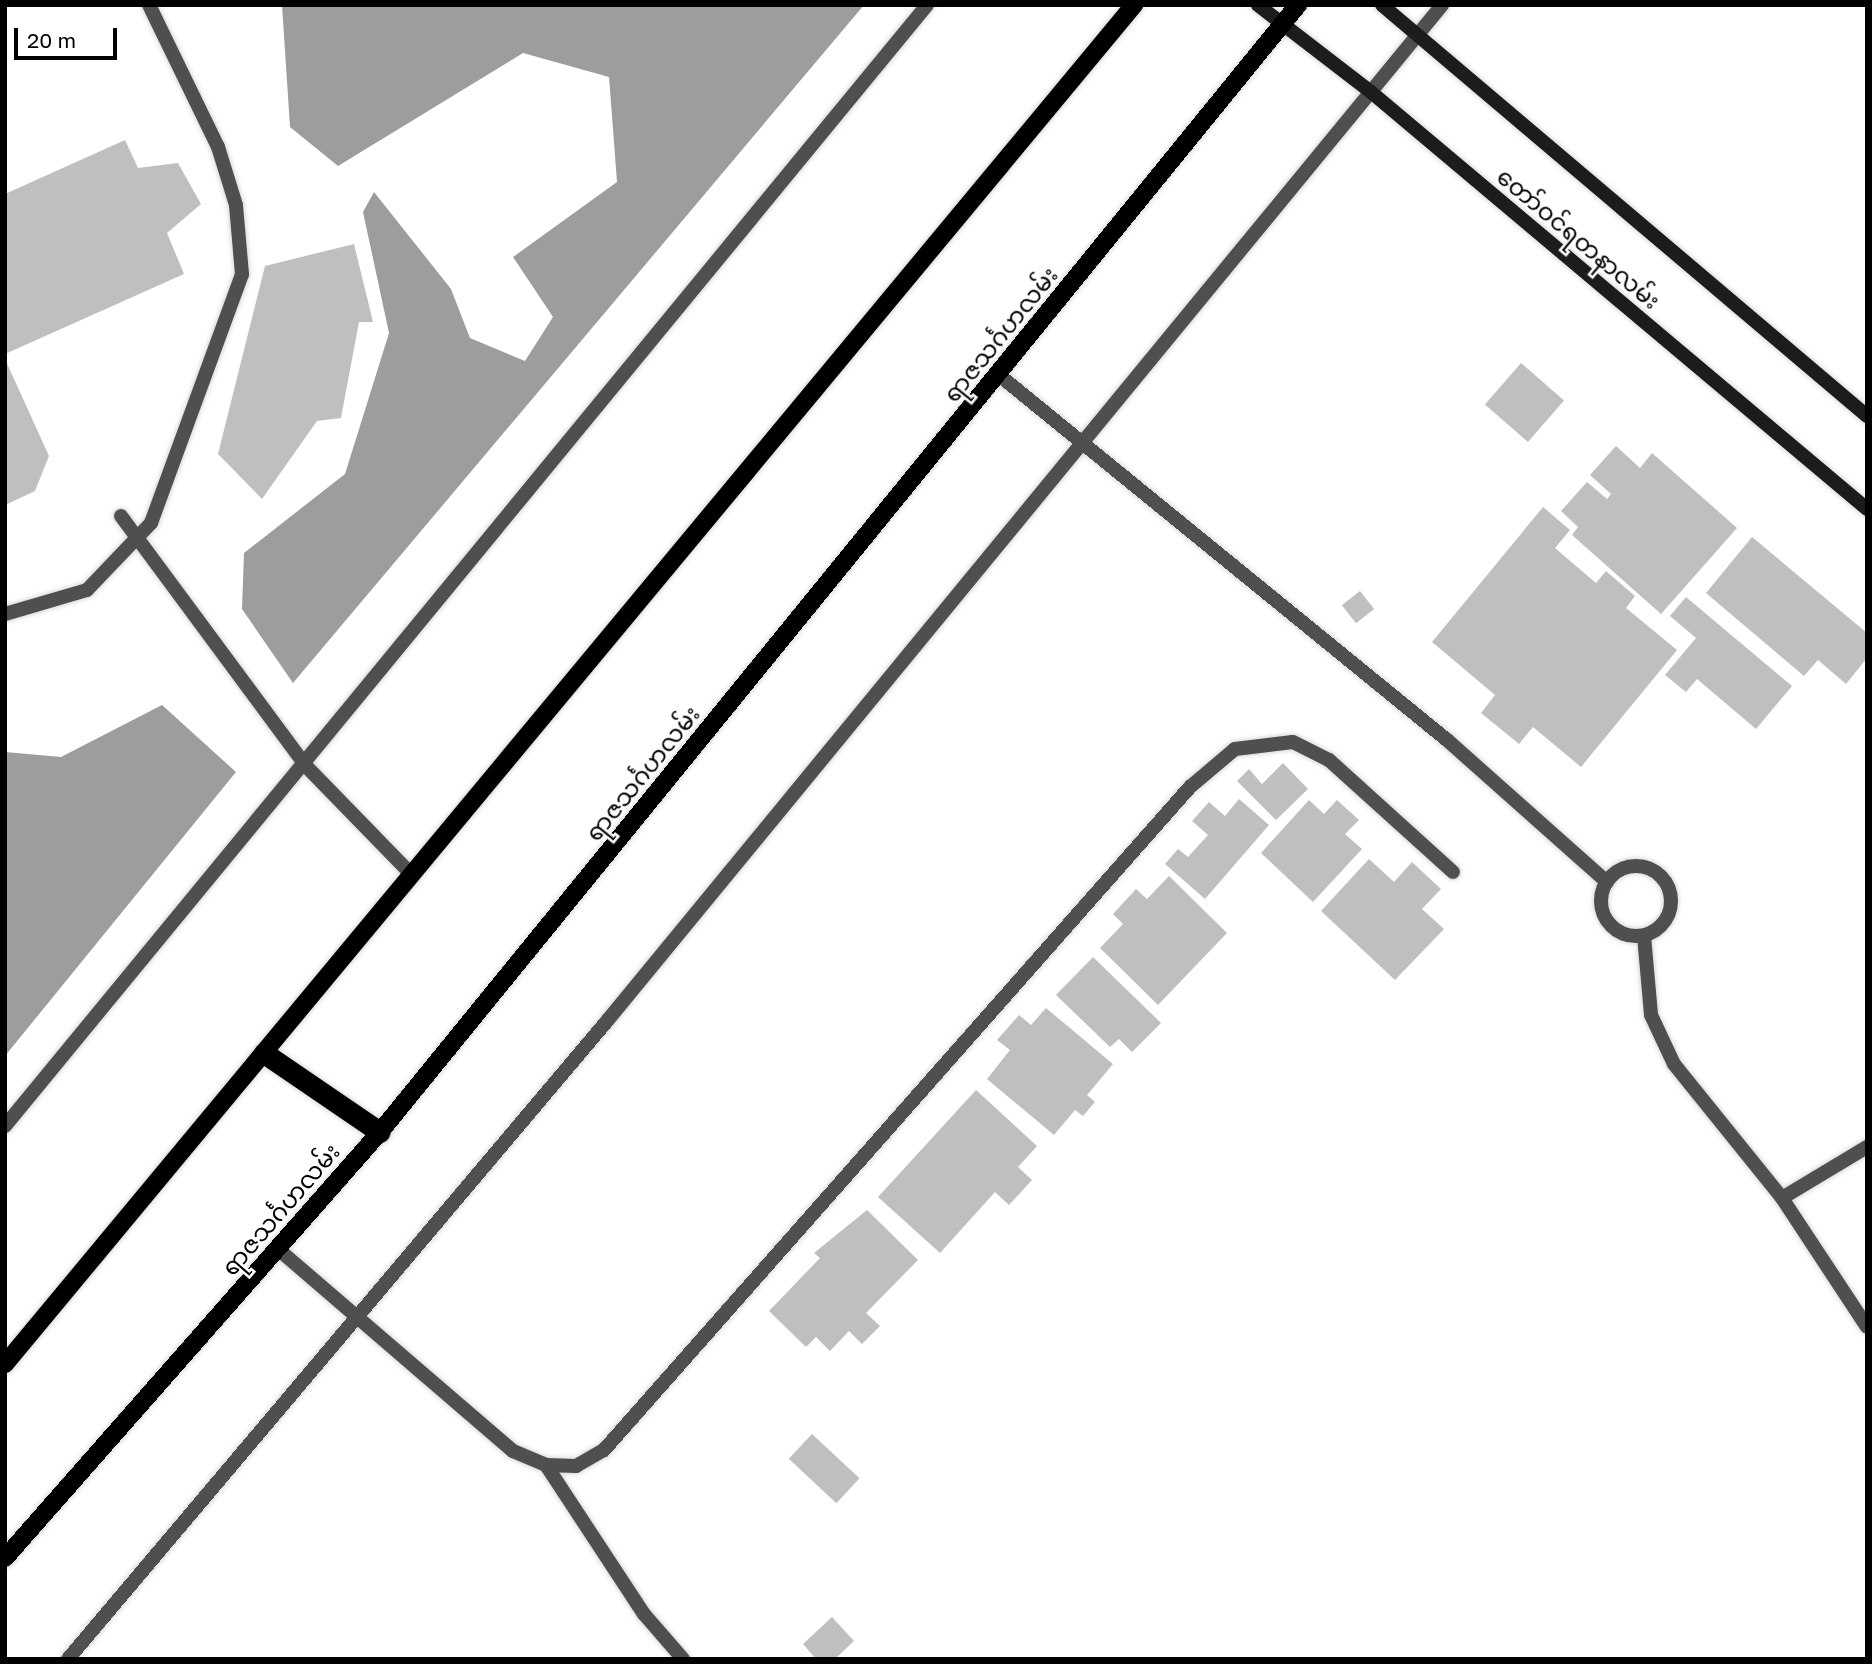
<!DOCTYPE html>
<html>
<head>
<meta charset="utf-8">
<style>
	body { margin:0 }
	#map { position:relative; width:1872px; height:1664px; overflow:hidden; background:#fff; font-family:"Golos Text","Noto Sans Myanmar",sans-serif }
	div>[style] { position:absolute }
	.water>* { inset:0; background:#9d9d9d }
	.building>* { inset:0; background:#bfbfbf; transform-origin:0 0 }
	.roads { filter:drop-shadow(0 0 2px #dbdbdb) drop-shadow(0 0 2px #dbdbdb) }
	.lane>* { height:14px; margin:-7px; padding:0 7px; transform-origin:7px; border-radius:7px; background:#4f4f4f }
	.street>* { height:14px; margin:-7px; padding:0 7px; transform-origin:7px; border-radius:7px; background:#4f4f4f }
	.street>.ring { margin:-7px; padding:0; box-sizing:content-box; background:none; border:14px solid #4f4f4f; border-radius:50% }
	.secondary>* { height:14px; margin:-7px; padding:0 7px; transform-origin:7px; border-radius:7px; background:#1c1c1c }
	.primary>* { height:18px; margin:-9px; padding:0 9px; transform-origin:9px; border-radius:9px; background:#000 }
	.highway>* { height:21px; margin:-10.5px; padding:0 10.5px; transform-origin:10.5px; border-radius:10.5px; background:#000 }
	span { translate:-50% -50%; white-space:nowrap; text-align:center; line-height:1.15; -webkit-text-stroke:5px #fff; paint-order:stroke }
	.street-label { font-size:24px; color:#000 }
	.frame { position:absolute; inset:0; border:7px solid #000; pointer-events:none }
	.scale { position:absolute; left:14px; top:28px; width:103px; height:32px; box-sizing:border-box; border:4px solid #000; border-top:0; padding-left:9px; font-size:21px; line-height:24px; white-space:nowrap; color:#000; -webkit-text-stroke:5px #fff; paint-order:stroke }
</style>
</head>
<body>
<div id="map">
	<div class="water">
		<i style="clip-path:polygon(282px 5px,864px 5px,293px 683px,242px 609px,244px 553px,345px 474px,389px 333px,363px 212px,374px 192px,451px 289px,470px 338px,525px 361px,553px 317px,513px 257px,617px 182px,609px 77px,523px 53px,338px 166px,290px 127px)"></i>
		<i style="clip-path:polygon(162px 705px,236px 772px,5px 1056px,5px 752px,61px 757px)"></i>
	</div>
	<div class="building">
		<i style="clip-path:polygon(125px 140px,138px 168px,178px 163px,201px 204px,167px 233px,184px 274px,5px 354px,5px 194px)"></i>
		<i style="clip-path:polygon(354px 244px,373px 322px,359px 322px,341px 418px,317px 421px,262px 499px,218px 454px,265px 266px)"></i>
		<i style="clip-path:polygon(5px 359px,49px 456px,35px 491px,5px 505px)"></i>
		<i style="left:1521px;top:363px;width:57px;height:55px;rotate:41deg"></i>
		<i style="clip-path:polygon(1616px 446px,1640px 468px,1652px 453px,1737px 528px,1661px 614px,1572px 535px,1578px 527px,1561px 511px,1587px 482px,1607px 499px,1611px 494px,1590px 475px)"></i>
		<i style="clip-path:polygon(1543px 507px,1570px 530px,1555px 548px,1596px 583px,1606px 571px,1635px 596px,1626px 608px,1677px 650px,1581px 767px,1533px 727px,1519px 744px,1481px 713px,1495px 695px,1432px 642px)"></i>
		<i style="clip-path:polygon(1752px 537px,1867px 633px,1867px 658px,1846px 684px,1818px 660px,1804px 676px,1706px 593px)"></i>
		<i style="left:1360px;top:591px;width:23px;height:23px;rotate:52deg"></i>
		<i style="clip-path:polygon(1686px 597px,1792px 686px,1756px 729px,1697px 679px,1686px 692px,1665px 675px,1696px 638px,1670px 616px)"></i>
		<i style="clip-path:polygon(1283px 763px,1308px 789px,1276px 820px,1237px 781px,1249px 769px,1262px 784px)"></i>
		<i style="clip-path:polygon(1239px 799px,1269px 825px,1205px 899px,1165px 864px,1178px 849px,1188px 857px,1208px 835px,1192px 821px,1209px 802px,1225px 816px)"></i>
		<i style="clip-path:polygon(1309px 800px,1324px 814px,1337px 800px,1359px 820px,1345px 834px,1362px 849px,1313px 902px,1261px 853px)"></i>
		<i style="clip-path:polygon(1369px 859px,1394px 882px,1412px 862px,1441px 889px,1422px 909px,1444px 929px,1395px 980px,1321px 911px)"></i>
		<i style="clip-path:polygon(1169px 876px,1227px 933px,1158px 1005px,1100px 948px,1123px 924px,1113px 914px,1136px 889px,1147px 899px)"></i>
		<i style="clip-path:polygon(1093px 957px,1161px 1023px,1132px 1052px,1119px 1039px,1110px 1047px,1056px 995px)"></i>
		<i style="clip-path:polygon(1046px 1008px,1113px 1064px,1087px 1095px,1095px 1102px,1083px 1116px,1075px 1110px,1054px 1135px,987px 1079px,1010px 1050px,997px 1040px,1019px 1015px,1031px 1025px)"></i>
		<i style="clip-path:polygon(976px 1090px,1037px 1146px,1018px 1167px,1032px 1180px,1009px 1205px,995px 1192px,940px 1253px,878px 1197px)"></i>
		<i style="clip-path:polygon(867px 1210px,918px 1260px,866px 1313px,880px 1326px,862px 1344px,849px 1331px,830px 1351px,816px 1337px,806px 1347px,769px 1311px,820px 1258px,814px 1253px)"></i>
		<i style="left:812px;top:1434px;width:65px;height:34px;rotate:43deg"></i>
		<i style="clip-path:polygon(832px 1617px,854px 1641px,835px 1659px,816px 1659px,803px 1644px)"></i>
	</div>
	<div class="roads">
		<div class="lane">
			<i style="left:5px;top:614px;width:85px;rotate:-16.3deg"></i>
			<i style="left:87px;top:590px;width:93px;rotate:-46.3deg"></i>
			<i style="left:151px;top:523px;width:265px;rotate:-69.9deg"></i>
			<i style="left:242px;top:274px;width:69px;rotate:-95deg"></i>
			<i style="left:236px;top:205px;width:61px;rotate:-107.2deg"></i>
			<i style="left:218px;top:147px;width:158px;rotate:-115.9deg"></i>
			<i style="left:546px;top:1465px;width:178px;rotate:56.7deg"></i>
			<i style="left:644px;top:1614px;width:60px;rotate:49.1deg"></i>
		</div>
		<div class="street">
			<i style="left:999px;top:375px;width:578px;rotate:39.17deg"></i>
			<i style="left:1447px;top:740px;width:214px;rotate:41.6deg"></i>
			<i style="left:121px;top:516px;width:310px;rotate:53.5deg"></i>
			<i style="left:305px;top:765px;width:153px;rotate:45.8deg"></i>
			<i class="ring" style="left:1601px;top:866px;width:56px;height:56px"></i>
			<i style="left:1644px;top:936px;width:79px;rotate:84.9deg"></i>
			<i style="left:1651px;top:1015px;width:54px;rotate:64.9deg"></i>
			<i style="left:1674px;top:1064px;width:172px;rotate:51.1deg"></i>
			<i style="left:1782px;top:1198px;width:154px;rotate:56.6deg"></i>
			<i style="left:5px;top:1126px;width:1451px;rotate:-50.56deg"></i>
			<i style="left:1782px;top:1198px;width:99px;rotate:-31deg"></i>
			<i style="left:278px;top:1249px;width:310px;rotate:40.7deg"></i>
			<i style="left:513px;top:1451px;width:36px;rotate:23deg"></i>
			<i style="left:546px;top:1465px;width:30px;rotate:2deg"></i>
			<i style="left:576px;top:1466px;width:32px;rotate:-30deg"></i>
			<i style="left:604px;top:1450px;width:885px;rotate:-48.53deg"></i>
			<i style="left:1190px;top:787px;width:59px;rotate:-40.2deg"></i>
			<i style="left:1235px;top:749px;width:58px;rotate:-6.9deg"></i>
			<i style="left:1293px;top:742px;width:40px;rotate:26.6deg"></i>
			<i style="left:1329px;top:760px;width:167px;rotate:42.1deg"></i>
			<i style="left:68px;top:1659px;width:835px;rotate:-49.81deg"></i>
			<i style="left:607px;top:1021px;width:1315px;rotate:-50.58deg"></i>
		</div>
		<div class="secondary">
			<i style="left:1258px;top:5px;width:143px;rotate:37.6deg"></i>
			<i style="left:1371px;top:92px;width:648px;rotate:40.05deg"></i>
			<i style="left:1382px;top:5px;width:636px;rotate:40.28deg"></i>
		</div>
		<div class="primary">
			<i style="left:5px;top:1364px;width:1767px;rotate:-50.28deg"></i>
			<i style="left:5px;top:1558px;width:568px;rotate:-48.64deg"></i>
			<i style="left:380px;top:1132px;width:1454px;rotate:-50.84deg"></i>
		</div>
		<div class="highway">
			<i style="left:264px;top:1053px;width:140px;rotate:34.3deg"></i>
		</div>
	</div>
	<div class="street-label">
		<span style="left:1579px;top:238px;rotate:40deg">တော်ဝင်ရတနာလမ်း</span>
		<span style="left:1000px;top:334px;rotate:-51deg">ရာဇသင်္ဂဟလမ်း</span>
		<span style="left:642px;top:773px;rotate:-51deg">ရာဇသင်္ဂဟလမ်း</span>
		<span style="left:280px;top:1209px;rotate:-49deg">ရာဇသင်္ဂဟလမ်း</span>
	</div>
	<div class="frame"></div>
	<div class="scale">20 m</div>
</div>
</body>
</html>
